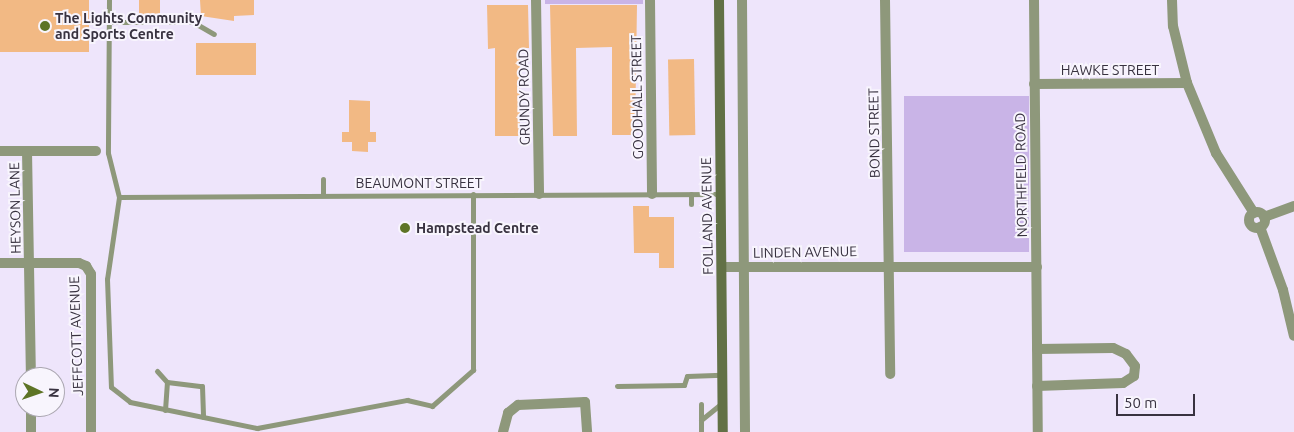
<!DOCTYPE html>
<html>
<head>
<meta charset="utf-8">
<style>
	body { margin:0 }
	#map { position:relative; width:1294px; height:432px; overflow:hidden; background:#eee5fb; font-family:Ubuntu,sans-serif }
	div>[style] { position:absolute }
	.green>* { inset:0; background:#c9b4e7; transform-origin:0 0 }
	.building>* { inset:0; background:#f2b984; transform-origin:0 0 }
	.lane>* { height:5px; margin:-2.5px; padding:0 2.5px; transform-origin:2.5px; border-radius:2.5px; background:#8e987b }
	.street>* { height:10px; margin:-5px; padding:0 5px; transform-origin:5px; border-radius:5px; background:#8e987b }
	.street>.ring { margin:-5px; padding:0; box-sizing:content-box; background:none; border:10px solid #8e987b; border-radius:50% }
	.secondary>* { height:10px; margin:-5px; padding:0 5px; transform-origin:5px; border-radius:5px; background:#627146 }
	.dots>* { width:14px; height:14px; translate:-50% -50%; box-sizing:border-box; border:2px solid #f8f5fd; border-radius:50% }
	span { translate:-50% -50%; white-space:nowrap; text-align:center; line-height:1.15; -webkit-text-stroke:4px #f8f5fd; paint-order:stroke }
	.poi-label { font-size:14px; color:#383240; font-weight:700 }
	.left { translate:0 -50%; text-align:left }
	.street-label { font-size:14px; color:#383240 }
	.north { position:absolute; left:15px; top:367px; width:50px; height:50px; box-sizing:border-box; background:#f8f5fd; border:1px solid #aba7b1; border-radius:50%; rotate:93deg; font-size:14px; font-weight:700; line-height:20px; text-align:center; color:#383240 }
	.north::after { content:''; display:block; margin:auto; width:18px; height:22px; background:#5e7426; clip-path:polygon(50% 0,100% 100%,50% 72%,0 100%) }
	.scale { position:absolute; left:1116px; top:394px; width:79px; height:22px; box-sizing:border-box; border:2px solid #383240; border-top:0; padding-left:6px; font-size:15px; line-height:18px; white-space:nowrap; color:#383240; -webkit-text-stroke:4px #f8f5fd; paint-order:stroke }
</style>
</head>
<body>
<div id="map">
	<div class="green">
		<i style="left:545px;top:0;width:98px;height:4px"></i>
		<i style="left:1029px;top:96px;width:156px;height:125px;rotate:90deg"></i>
	</div>
	<div class="building">
		<i style="left:0;top:0;width:89px;height:52px"></i>
		<i style="left:139px;top:0;width:21px;height:16px"></i>
		<i style="clip-path:polygon(200px 0,254px 0,254px 15px,234px 16px,234px 21px,201px 16px)"></i>
		<i style="clip-path:polygon(487px 5px,528px 5px,529px 48px,520px 48px,520px 136px,495px 136px,495px 48px,488px 49px)"></i>
		<i style="clip-path:polygon(550px 5px,637px 5px,635px 135px,612px 135px,612px 47px,576px 48px,577px 136px,553px 136px)"></i>
		<i style="left:256px;top:43px;width:32px;height:60px;rotate:90deg"></i>
		<i style="left:694px;top:59px;width:76px;height:26px;rotate:89deg"></i>
		<i style="clip-path:polygon(349px 100px,370px 101px,370px 132px,376px 132px,376px 142px,368px 142px,368px 152px,352px 151px,352px 142px,342px 142px,342px 132px,349px 132px)"></i>
		<i style="clip-path:polygon(633px 206px,649px 206px,649px 217px,674px 217px,674px 268px,659px 268px,659px 253px,634px 253px)"></i>
	</div>
	<div class="lane">
		<i style="left:109px;top:0;width:153px;rotate:90.4deg"></i>
		<i style="left:108px;top:153px;width:45px;rotate:76deg"></i>
		<i style="left:119px;top:197px;width:83px;rotate:98.3deg"></i>
		<i style="left:107px;top:279px;width:108px;rotate:87.9deg"></i>
		<i style="left:111px;top:387px;width:24px;rotate:38deg"></i>
		<i style="left:130px;top:402px;width:130px;rotate:11.6deg"></i>
		<i style="left:257px;top:428px;width:153px;rotate:-10.6deg"></i>
		<i style="left:407px;top:400px;width:26px;rotate:13deg"></i>
		<i style="left:432px;top:406px;width:55px;rotate:-41.3deg"></i>
		<i style="left:473px;top:370px;width:176px;rotate:-90deg"></i>
		<i style="left:109px;top:22px;width:84px"></i>
		<i style="left:193px;top:22px;width:24px;rotate:30deg"></i>
		<i style="left:323px;top:179px;width:16px;rotate:90deg"></i>
		<i style="left:119px;top:197px;width:601px;rotate:-0.29deg"></i>
		<i style="left:691px;top:204px;width:10px;rotate:-90deg"></i>
		<i style="left:157px;top:371px;width:15px;rotate:48deg"></i>
		<i style="left:617px;top:386px;width:67px;rotate:-0.9deg"></i>
		<i style="left:684px;top:385px;width:9px;rotate:-72deg"></i>
		<i style="left:687px;top:376px;width:35px;rotate:-2deg"></i>
		<i style="left:701px;top:404px;width:28px;rotate:90deg"></i>
		<i style="left:165px;top:410px;width:28px;rotate:-86deg"></i>
		<i style="left:167px;top:382px;width:35px;rotate:7deg"></i>
		<i style="left:202px;top:386px;width:31px;rotate:88deg"></i>
		<i style="left:701px;top:420px;width:27px;rotate:-39deg"></i>
	</div>
	<div class="street">
		<i style="left:536px;top:0;width:194px;rotate:89.1deg"></i>
		<i style="left:650px;top:0;width:194px;rotate:89.4deg"></i>
		<i style="left:742px;top:0;width:432px;rotate:89.6deg"></i>
		<i style="left:885px;top:0;width:374px;rotate:89.2deg"></i>
		<i style="left:1034px;top:0;width:432px;rotate:89.5deg"></i>
		<i style="left:1172px;top:0;width:26px;rotate:88deg"></i>
		<i style="left:1173px;top:26px;width:59px;rotate:76.2deg"></i>
		<i style="left:1187px;top:83px;width:76px;rotate:67.5deg"></i>
		<i style="left:1216px;top:153px;width:71px;rotate:57.7deg"></i>
		<i style="left:1034px;top:84px;width:153px;rotate:-0.4deg"></i>
		<i style="left:0;top:151px;width:96px"></i>
		<i style="left:27px;top:151px;width:226px;rotate:89deg"></i>
		<i class="ring" style="left:1249px;top:212px;width:6px;height:6px"></i>
		<i style="left:1264px;top:217px;width:32px;rotate:-20deg"></i>
		<i style="left:1260px;top:227px;width:67px;rotate:69.9deg"></i>
		<i style="left:1283px;top:290px;width:47px;rotate:76.6deg"></i>
		<i style="left:0;top:263px;width:79px"></i>
		<i style="left:79px;top:263px;width:8px;rotate:23deg"></i>
		<i style="left:86px;top:266px;width:9px;rotate:58deg"></i>
		<i style="left:91px;top:274px;width:158px;rotate:90deg"></i>
		<i style="left:722px;top:267px;width:315px"></i>
		<i style="left:1037px;top:386px;width:86px;rotate:-2deg"></i>
		<i style="left:1123px;top:383px;width:13px;rotate:-32deg"></i>
		<i style="left:1134px;top:376px;width:10px;rotate:-84deg"></i>
		<i style="left:1135px;top:366px;width:15px;rotate:-127deg"></i>
		<i style="left:1126px;top:354px;width:14px;rotate:-155deg"></i>
		<i style="left:1113px;top:348px;width:76px;rotate:179.2deg"></i>
		<i style="left:31px;top:407px;width:25px;rotate:90deg"></i>
		<i style="left:503px;top:432px;width:20px;rotate:-75deg"></i>
		<i style="left:508px;top:413px;width:13px;rotate:-39deg"></i>
		<i style="left:518px;top:405px;width:67px;rotate:-2.6deg"></i>
		<i style="left:585px;top:402px;width:30px;rotate:86deg"></i>
	</div>
	<div class="secondary">
		<i style="left:719px;top:0;width:432px;rotate:89.5deg"></i>
	</div>
	<div class="dots">
		<i style="left:45px;top:26px;background:#5e7426"></i>
		<i style="left:405px;top:228px;background:#5e7426"></i>
	</div>
	<div class="poi-label">
		<span class="left" style="left:55px;top:26px">The Lights Community<br>and Sports Centre</span>
		<span class="left" style="left:416px;top:228px">Hampstead Centre</span>
	</div>
	<div class="street-label">
		<span style="left:1110px;top:70px">HAWKE STREET</span>
		<span style="left:524px;top:97px;rotate:-91deg">GRUNDY ROAD</span>
		<span style="left:637px;top:97px;rotate:-91deg">GOODHALL STREET</span>
		<span style="left:874px;top:133px;rotate:-91deg">BOND STREET</span>
		<span style="left:1021px;top:175px;rotate:-91deg">NORTHFIELD ROAD</span>
		<span style="left:419px;top:183px">BEAUMONT STREET</span>
		<span style="left:15px;top:208px;rotate:-91deg">HEYSON LANE</span>
		<span style="left:707px;top:216px;rotate:-91deg">FOLLAND AVENUE</span>
		<span style="left:805px;top:252px;rotate:-1deg">LINDEN AVENUE</span>
		<span style="left:76px;top:336px;rotate:-92deg">JEFFCOTT AVENUE</span>
	</div>
	<div class="north">N</div>
	<div class="scale">50 m</div>
</div>
</body>
</html>
